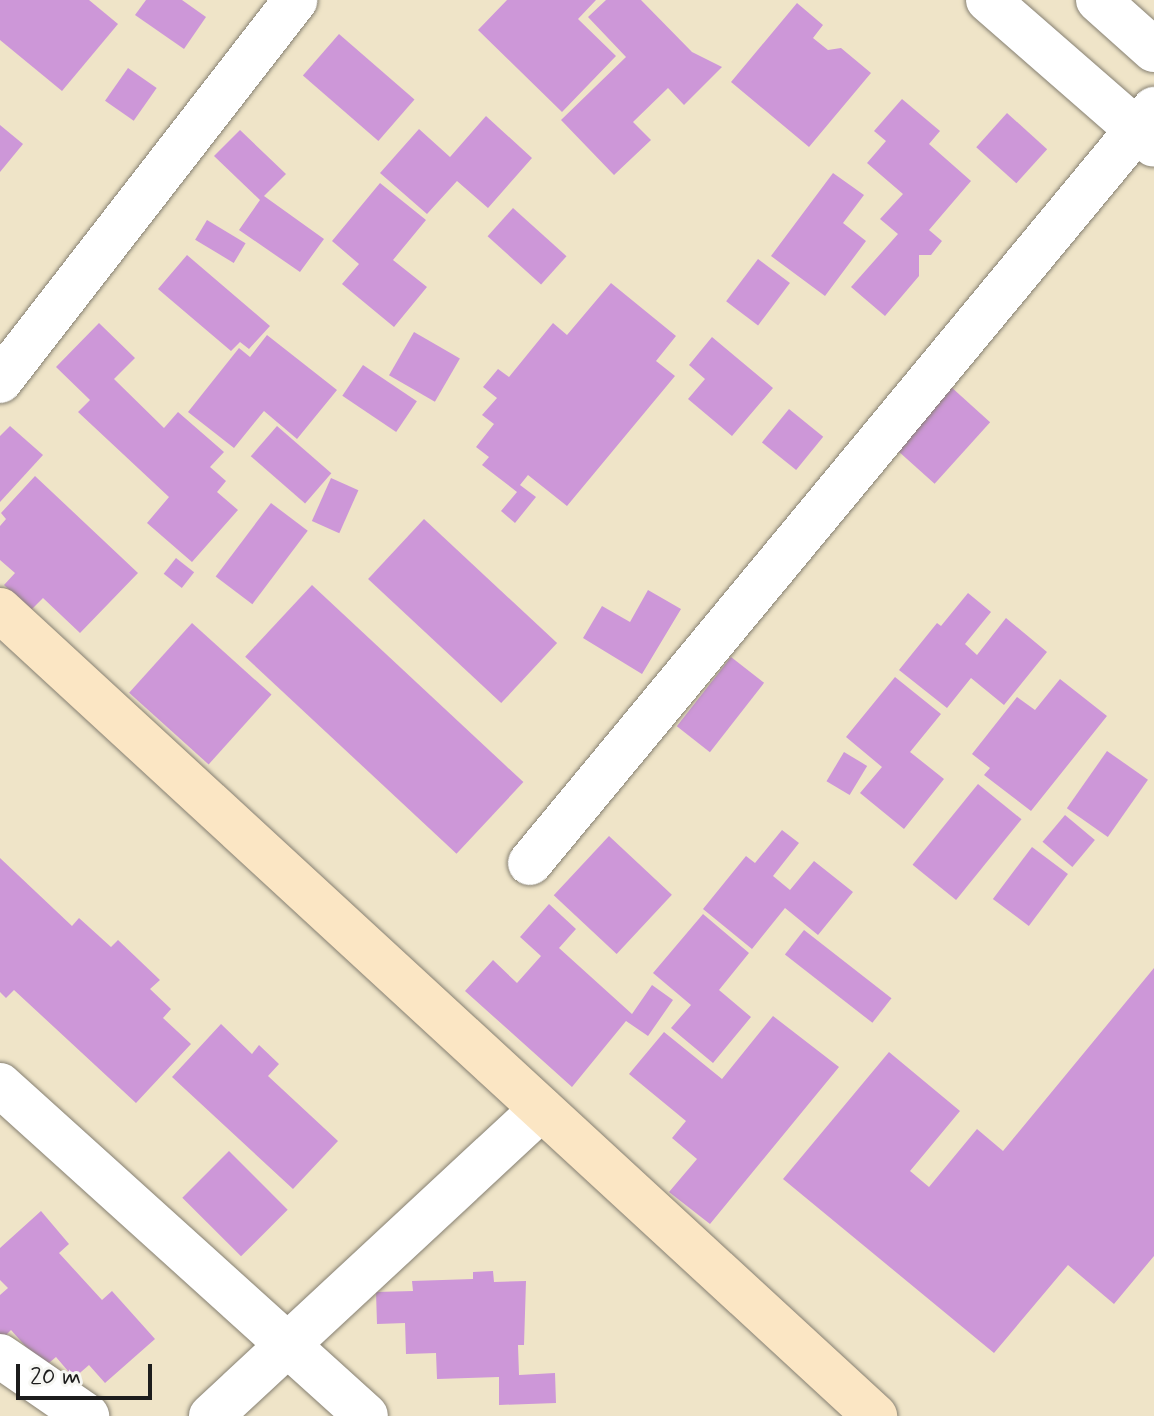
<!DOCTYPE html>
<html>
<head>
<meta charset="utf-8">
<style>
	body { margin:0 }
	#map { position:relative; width:1154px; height:1416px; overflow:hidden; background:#efe4c8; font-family:Mynerve,sans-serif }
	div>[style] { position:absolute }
	.building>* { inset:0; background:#cd97d8; transform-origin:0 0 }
	.roads { filter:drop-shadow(0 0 2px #868072) drop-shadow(0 0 2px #868072) }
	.minor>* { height:44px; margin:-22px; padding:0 22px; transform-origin:22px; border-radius:22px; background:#fff }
	.tertiary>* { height:44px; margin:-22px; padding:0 22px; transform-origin:22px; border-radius:22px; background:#fff }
	.secondary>* { height:44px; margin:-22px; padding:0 22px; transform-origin:22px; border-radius:22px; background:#fbe6c4 }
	span { translate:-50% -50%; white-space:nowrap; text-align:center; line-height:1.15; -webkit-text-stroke:6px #f6f6f2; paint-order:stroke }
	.scale { position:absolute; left:16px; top:1364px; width:136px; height:36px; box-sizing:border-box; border:4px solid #1c1c1c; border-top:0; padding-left:10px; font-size:24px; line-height:28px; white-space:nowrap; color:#1c1c1c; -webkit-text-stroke:6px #f6f6f2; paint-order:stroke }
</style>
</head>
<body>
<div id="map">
	<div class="building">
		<i style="clip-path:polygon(0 0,89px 0,118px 24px,62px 91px,0 40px)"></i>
		<i style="clip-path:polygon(146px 0,182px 0,206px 17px,184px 49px,135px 15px)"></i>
		<i style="clip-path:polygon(507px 0,596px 0,578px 19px,616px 56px,562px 112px,478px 30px)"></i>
		<i style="clip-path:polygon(606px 0,641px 0,692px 52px,722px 67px,684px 105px,668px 88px,633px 122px,651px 140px,614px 175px,561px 120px,626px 57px,588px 17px)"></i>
		<i style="clip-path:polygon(797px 3px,823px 25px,813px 38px,828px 50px,841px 48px,871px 73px,809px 147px,731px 82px)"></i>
		<i style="left:339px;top:34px;width:100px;height:55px;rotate:41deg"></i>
		<i style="left:128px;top:68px;width:35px;height:40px;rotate:35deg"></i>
		<i style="clip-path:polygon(902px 99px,940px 131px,929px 144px,971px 181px,929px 230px,942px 241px,931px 255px,919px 255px,919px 276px,885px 316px,851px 287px,898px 234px,880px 219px,903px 194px,867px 163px,886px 141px,874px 131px)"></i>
		<i style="left:1007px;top:113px;width:54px;height:46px;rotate:42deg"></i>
		<i style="clip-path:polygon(486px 116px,532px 158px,488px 208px,457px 181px,427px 214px,380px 173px,419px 129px,450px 157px)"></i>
		<i style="clip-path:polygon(0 125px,23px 144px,0 172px)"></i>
		<i style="clip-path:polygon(240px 130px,286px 174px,264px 196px,324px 239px,300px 272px,239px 230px,260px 200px,214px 156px)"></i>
		<i style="clip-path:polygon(833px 173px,864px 195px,843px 223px,866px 241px,825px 296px,771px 256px)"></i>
		<i style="clip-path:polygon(380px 183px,426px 220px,393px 260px,427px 287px,394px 327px,342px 284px,359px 264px,332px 241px)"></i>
		<i style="left:513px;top:208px;width:72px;height:38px;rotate:42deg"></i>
		<i style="left:207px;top:220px;width:45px;height:23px;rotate:31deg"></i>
		<i style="clip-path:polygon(187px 255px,270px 326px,249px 349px,240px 342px,231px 351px,158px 289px)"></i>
		<i style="left:758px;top:259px;width:40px;height:53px;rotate:37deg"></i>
		<i style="clip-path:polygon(611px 283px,676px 336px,656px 361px,675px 376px,567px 506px,528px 475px,520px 485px,536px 497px,515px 523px,501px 511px,517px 492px,482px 465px,489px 457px,476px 447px,494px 424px,482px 415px,497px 398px,483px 387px,498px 369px,509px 377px,553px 323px,567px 335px)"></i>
		<i style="clip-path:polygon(99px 323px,135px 358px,114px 379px,164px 428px,178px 412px,224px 452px,210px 467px,226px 481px,217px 492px,238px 510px,192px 562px,147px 523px,169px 497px,78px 412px,90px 400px,56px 367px)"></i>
		<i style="left:414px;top:332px;width:53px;height:50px;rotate:30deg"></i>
		<i style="clip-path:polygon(267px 335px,337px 390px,297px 439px,264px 411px,234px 448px,188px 412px,239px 348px,250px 357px)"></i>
		<i style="clip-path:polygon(712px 337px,773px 388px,732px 436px,688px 399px,705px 379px,689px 365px)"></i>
		<i style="left:363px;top:365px;width:65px;height:37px;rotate:34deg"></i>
		<i style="left:950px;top:386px;width:54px;height:83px;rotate:42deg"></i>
		<i style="left:789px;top:409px;width:44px;height:43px;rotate:39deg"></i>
		<i style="clip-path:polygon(10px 426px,43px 455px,0 502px,0 436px)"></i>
		<i style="left:277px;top:426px;width:72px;height:40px;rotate:41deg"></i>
		<i style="clip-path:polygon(35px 476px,138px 573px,80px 633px,43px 598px,31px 610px,4px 585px,15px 573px,0 560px,0 526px,6px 519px,1px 513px)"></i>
		<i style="left:331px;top:478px;width:30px;height:47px;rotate:24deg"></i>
		<i style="left:271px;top:503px;width:46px;height:92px;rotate:37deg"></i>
		<i style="left:424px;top:519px;width:182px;height:82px;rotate:43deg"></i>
		<i style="left:176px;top:558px;width:23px;height:20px;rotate:38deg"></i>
		<i style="left:312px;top:585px;width:289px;height:98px;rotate:43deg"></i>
		<i style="clip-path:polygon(648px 590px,681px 609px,642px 674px,583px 638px,602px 606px,630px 622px)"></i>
		<i style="clip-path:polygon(968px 593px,991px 612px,965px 644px,977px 655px,1006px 618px,1047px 652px,1004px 705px,971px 678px,947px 708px,899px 670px,937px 623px,941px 626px)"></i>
		<i style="left:192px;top:623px;width:107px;height:94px;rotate:42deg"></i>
		<i style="left:731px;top:657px;width:42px;height:88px;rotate:38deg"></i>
		<i style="clip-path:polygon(895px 677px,941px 714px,910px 752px,944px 779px,904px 829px,860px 793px,882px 767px,846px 737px)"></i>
		<i style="clip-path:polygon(1060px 679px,1107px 716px,1031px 811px,984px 775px,990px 768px,972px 754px,1017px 697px,1035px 710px)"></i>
		<i style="left:1107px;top:751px;width:50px;height:70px;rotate:35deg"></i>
		<i style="left:844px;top:752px;width:27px;height:34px;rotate:31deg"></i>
		<i style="left:978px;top:784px;width:56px;height:104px;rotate:39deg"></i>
		<i style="left:1065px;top:815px;width:39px;height:35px;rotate:40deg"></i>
		<i style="clip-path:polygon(782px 830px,799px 843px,773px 876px,790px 890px,814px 861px,853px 892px,818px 935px,785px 908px,752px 949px,703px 909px,746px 856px,755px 863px)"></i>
		<i style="left:609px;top:836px;width:86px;height:81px;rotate:43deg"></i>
		<i style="left:1032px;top:847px;width:45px;height:65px;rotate:37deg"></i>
		<i style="clip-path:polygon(0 858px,72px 926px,79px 918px,111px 947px,118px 940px,160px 980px,150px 989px,171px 1009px,163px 1018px,191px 1044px,136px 1103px,14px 990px,6px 998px,0 992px)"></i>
		<i style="clip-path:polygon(549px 904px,576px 929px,559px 948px,632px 1014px,652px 985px,673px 1000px,648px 1036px,626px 1021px,572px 1087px,465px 991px,493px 960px,517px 983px,541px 956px,520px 937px)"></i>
		<i style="clip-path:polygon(703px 914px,749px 953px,719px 990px,751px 1017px,713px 1063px,671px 1028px,691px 1005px,653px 973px)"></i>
		<i style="left:804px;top:930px;width:111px;height:31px;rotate:38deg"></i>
		<i style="clip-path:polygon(1154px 968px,1154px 1256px,1114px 1304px,1068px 1265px,994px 1353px,783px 1179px,889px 1052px,960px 1111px,910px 1171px,929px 1187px,977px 1129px,1003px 1151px)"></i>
		<i style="clip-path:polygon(773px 1016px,839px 1067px,710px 1224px,669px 1192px,697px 1159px,672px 1138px,686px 1121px,629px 1074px,664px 1032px,722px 1079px)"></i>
		<i style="clip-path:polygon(221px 1024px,252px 1054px,259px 1045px,279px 1064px,268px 1076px,338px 1141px,293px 1189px,172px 1077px)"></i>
		<i style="left:229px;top:1151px;width:83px;height:66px;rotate:45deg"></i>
		<i style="clip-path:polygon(41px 1211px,69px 1244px,59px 1253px,102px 1300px,112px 1291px,155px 1339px,105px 1383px,89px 1365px,74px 1378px,56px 1357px,44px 1367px,11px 1330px,3px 1338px,0 1335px,0 1295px,8px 1288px,0 1280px,0 1248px)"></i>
		<i style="clip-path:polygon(493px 1271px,494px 1282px,526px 1281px,524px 1345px,518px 1345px,519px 1375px,555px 1373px,556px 1403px,499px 1405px,499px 1377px,437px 1379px,436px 1353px,406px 1354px,405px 1323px,377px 1324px,376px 1292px,413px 1291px,412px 1281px,473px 1279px,473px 1272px)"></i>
	</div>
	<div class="roads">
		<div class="minor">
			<i style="left:530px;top:863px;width:979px;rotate:-50.39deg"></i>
			<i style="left:0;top:1085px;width:493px;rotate:42.1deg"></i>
			<i style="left:0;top:1356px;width:106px;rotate:34.6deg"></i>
			<i style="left:211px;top:1416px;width:451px;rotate:-42.9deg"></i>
		</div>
		<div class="tertiary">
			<i style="left:988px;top:0;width:220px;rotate:41.1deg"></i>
			<i style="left:1098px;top:0;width:75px;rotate:41.8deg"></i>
			<i style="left:0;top:381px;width:482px;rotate:-52.2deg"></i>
		</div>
		<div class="secondary">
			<i style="left:0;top:610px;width:1190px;rotate:42.65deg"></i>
		</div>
	</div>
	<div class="scale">20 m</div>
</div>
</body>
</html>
